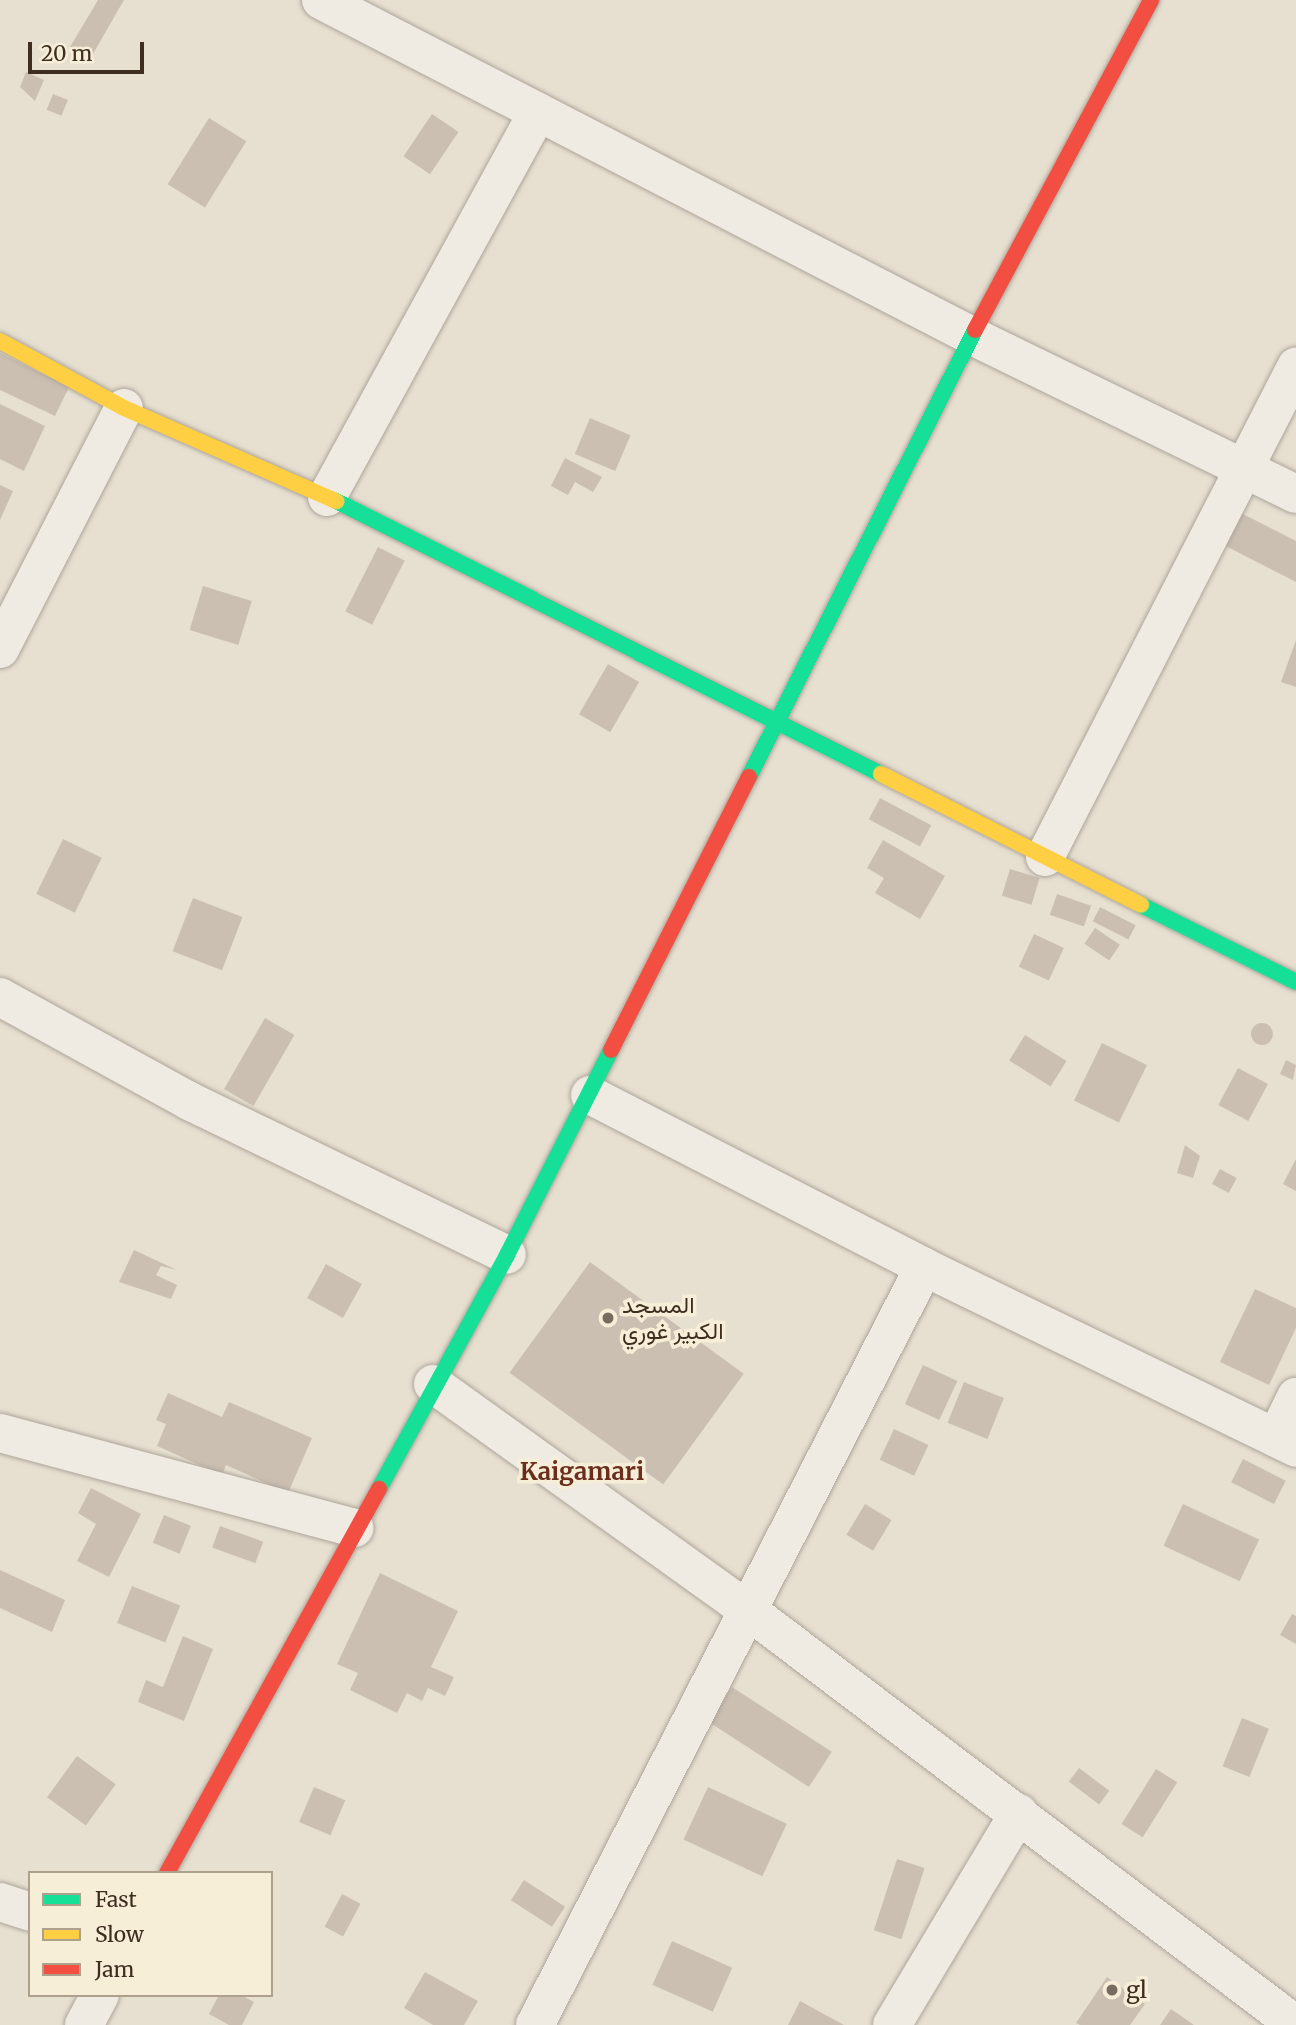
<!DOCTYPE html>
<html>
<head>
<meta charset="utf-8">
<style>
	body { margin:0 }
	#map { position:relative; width:1296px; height:2025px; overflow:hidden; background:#e7e0d1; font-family:Merriweather,Vazirmatn,serif }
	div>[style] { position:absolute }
	.building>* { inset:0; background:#cbbfb2; transform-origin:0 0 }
	.round { border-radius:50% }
	.roads { filter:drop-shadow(0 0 2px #ada599) drop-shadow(0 0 2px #ada599) }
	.street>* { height:38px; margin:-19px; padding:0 19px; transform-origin:19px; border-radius:19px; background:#efebe3 }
	.fast>* { height:16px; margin:-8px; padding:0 8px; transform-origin:8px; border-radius:8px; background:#16e098 }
	.slow>* { height:16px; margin:-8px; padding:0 8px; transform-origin:8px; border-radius:8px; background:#ffcf43 }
	.jam>* { height:16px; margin:-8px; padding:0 8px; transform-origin:8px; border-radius:8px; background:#f24e42 }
	.dots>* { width:19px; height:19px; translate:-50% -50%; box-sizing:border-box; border:4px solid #f7eed8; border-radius:50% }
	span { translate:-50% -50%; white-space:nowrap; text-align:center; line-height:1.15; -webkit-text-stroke:7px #f7eed8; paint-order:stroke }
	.poi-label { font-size:23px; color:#3d2e20 }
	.left { translate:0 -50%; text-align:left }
	.neighbourhood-label { font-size:24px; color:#6b2e1e; font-weight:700 }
	.legend { position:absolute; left:28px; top:1871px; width:245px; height:126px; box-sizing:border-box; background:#f7eed8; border:2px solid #ada18e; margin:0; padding:9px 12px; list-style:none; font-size:21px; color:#3d2e20 }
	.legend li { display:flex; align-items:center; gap:14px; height:35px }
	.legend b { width:35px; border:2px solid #ada18e }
	.scale { position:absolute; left:28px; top:42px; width:116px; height:32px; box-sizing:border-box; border:4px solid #3d2e20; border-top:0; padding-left:9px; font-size:21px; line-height:24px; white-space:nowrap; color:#3d2e20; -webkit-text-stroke:5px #f7eed8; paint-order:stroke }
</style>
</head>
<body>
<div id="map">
	<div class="building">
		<i style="clip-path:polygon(98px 0,124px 0,90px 59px,70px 47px)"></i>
		<i style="clip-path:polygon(26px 72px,44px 80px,35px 101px,20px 87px)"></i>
		<i style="left:53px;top:94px;width:16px;height:17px;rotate:22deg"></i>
		<i style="left:432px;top:114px;width:32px;height:51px;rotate:34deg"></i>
		<i style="left:209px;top:118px;width:44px;height:78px;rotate:32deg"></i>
		<i style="clip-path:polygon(0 353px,69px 387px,55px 416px,0 390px)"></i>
		<i style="clip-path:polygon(0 404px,45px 426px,24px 471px,0 459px)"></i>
		<i style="left:590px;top:418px;width:44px;height:39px;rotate:23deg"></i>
		<i style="clip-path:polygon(565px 458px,602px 477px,593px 492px,575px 482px,568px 495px,551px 486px)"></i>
		<i style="clip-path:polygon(0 485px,13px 491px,0 520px)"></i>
		<i style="clip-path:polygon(1233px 509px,1296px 541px,1296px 582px,1216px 541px)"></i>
		<i style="left:378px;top:547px;width:30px;height:72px;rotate:27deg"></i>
		<i style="left:203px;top:586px;width:51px;height:46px;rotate:17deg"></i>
		<i style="clip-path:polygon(1296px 640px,1296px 687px,1281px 682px)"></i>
		<i style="left:608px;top:664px;width:36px;height:58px;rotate:30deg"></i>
		<i style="left:880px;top:798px;width:58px;height:24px;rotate:28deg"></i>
		<i style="left:63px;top:839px;width:43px;height:61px;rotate:26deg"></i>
		<i style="clip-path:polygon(883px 840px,945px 876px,920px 919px,875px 893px,884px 878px,867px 868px)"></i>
		<i style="left:1010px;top:869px;width:31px;height:28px;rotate:17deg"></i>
		<i style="left:1057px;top:894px;width:36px;height:22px;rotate:19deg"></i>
		<i style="left:193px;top:898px;width:53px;height:57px;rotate:21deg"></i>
		<i style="left:1100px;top:907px;width:40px;height:16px;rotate:27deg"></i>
		<i style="left:1095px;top:928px;width:30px;height:19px;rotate:34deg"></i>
		<i style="left:1034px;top:934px;width:33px;height:36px;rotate:25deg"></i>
		<i style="left:265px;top:1018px;width:34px;height:82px;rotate:30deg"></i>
		<i class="round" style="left:1251px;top:1023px;width:22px;height:22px"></i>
		<i style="left:1025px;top:1035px;width:49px;height:30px;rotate:32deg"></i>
		<i style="left:1102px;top:1043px;width:50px;height:64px;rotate:26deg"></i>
		<i style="clip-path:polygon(1286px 1060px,1296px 1065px,1293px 1080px,1280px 1074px)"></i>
		<i style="left:1238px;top:1068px;width:34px;height:42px;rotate:28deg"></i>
		<i style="clip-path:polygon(1185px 1145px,1200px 1156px,1193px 1178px,1177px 1173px)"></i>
		<i style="clip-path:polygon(1296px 1159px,1296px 1191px,1283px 1184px)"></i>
		<i style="left:1220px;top:1169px;width:19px;height:17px;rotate:28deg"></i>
		<i style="clip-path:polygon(134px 1250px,177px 1270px,161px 1266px,156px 1275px,177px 1285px,171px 1299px,119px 1282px)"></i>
		<i style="left:590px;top:1262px;width:190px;height:137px;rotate:36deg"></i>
		<i style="left:326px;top:1264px;width:41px;height:39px;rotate:29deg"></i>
		<i style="clip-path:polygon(1255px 1289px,1296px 1308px,1296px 1328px,1269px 1385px,1220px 1362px)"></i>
		<i style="left:923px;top:1365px;width:38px;height:43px;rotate:25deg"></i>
		<i style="left:964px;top:1382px;width:43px;height:44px;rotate:22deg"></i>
		<i style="clip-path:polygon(168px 1393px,222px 1417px,229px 1402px,312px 1438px,288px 1493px,226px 1465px,222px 1475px,157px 1446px,166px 1424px,156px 1420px)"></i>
		<i style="left:894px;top:1429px;width:38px;height:34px;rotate:25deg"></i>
		<i style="left:1243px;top:1459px;width:48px;height:26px;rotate:27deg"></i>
		<i style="clip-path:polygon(91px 1488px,141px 1514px,109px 1577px,77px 1561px,96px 1524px,78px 1513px)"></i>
		<i style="left:865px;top:1504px;width:31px;height:36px;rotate:31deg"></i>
		<i style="left:1183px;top:1504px;width:84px;height:46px;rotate:25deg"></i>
		<i style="left:164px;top:1515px;width:29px;height:30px;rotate:22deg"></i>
		<i style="left:220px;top:1526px;width:46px;height:23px;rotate:20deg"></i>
		<i style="clip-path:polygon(0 1570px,65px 1600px,52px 1632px,0 1608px)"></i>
		<i style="clip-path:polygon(380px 1573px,458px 1611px,431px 1667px,454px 1677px,445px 1696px,428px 1688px,422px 1701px,407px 1693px,397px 1713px,350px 1690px,358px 1673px,337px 1664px)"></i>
		<i style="left:132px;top:1586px;width:52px;height:40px;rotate:22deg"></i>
		<i style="clip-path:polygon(1292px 1614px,1296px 1616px,1296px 1644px,1280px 1635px)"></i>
		<i style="clip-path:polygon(183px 1636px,213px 1649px,184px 1721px,138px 1702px,146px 1680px,163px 1687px)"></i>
		<i style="left:732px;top:1687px;width:119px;height:42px;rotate:33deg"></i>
		<i style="left:1242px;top:1718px;width:29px;height:52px;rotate:22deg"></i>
		<i style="left:77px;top:1756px;width:48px;height:51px;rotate:36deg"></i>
		<i style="left:1079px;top:1768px;width:38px;height:17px;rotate:37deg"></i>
		<i style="left:1156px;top:1769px;width:25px;height:65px;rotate:32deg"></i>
		<i style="left:314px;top:1787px;width:34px;height:38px;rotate:23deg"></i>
		<i style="left:708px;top:1787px;width:87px;height:58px;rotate:25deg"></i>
		<i style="left:897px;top:1859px;width:29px;height:75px;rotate:18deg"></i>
		<i style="left:524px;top:1880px;width:49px;height:24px;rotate:33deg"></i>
		<i style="left:342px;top:1894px;width:21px;height:37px;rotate:28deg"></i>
		<i style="left:672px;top:1941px;width:66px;height:48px;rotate:24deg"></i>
		<i style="clip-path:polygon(425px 1972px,478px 2001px,464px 2025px,433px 2025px,404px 2008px)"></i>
		<i style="clip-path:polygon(1107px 1977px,1145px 2004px,1130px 2025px,1080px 2025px,1076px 2023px)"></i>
		<i style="clip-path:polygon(219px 1995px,241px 1995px,254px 2002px,242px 2025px,229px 2025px,209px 2014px)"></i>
		<i style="clip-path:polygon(800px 2001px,844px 2025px,788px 2025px)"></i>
		<i style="clip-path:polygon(1171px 2009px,1194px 2025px,1160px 2025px)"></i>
	</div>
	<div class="roads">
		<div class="street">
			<i style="left:321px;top:0;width:733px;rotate:27.3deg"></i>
			<i style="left:972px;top:336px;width:360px;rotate:26deg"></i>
			<i style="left:327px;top:497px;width:439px;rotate:-61.3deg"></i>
			<i style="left:0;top:649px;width:271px;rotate:-62.8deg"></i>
			<i style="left:1045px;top:857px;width:551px;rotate:-62.88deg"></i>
			<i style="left:0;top:997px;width:216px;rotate:28.8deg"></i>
			<i style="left:189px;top:1101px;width:353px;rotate:25.8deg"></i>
			<i style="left:590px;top:1095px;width:376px;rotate:27.2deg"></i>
			<i style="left:924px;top:1267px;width:414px;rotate:25.9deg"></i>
			<i style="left:433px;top:1384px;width:384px;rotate:35.7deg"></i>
			<i style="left:745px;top:1608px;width:691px;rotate:37.12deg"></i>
			<i style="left:0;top:1433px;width:367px;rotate:15deg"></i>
			<i style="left:1276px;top:1438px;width:46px;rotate:-64deg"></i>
			<i style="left:0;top:1902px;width:32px;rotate:18deg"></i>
			<i style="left:84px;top:2025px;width:34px;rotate:-62deg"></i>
			<i style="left:535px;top:2025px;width:852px;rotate:-62.83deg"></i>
			<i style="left:892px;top:2025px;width:247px;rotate:-59.1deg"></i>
		</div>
		<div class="fast">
			<i style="left:336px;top:501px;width:610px;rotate:26.61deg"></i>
			<i style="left:749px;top:777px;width:501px;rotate:-63.18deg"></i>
			<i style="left:1141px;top:905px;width:173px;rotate:26.4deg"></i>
			<i style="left:379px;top:1489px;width:267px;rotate:-61.3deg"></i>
			<i style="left:507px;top:1255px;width:230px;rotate:-63.1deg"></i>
		</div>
		<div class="slow">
			<i style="left:0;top:341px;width:141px;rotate:28.4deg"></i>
			<i style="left:124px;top:408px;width:232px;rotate:23.7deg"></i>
			<i style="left:881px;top:774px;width:291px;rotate:26.7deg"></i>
		</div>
		<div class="jam">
			<i style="left:975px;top:330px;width:374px;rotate:-61.9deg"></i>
			<i style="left:611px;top:1050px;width:306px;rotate:-63.2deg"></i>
			<i style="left:167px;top:1873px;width:439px;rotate:-61.1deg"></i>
		</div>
	</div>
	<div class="dots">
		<i style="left:608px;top:1318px;background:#786c5e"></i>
		<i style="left:1112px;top:1990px;background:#786c5e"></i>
	</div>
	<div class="poi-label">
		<span class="left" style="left:622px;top:1318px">المسجد<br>الكبير غوري</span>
		<span class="left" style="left:1126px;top:1990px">gl</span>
	</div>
	<div class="neighbourhood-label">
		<span style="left:582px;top:1472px">Kaigamari</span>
	</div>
	<ul class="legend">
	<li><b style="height:9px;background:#16e098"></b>Fast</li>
	<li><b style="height:9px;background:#ffcf43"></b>Slow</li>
	<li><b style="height:9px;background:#f24e42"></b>Jam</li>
	</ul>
	<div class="scale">20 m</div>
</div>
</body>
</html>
